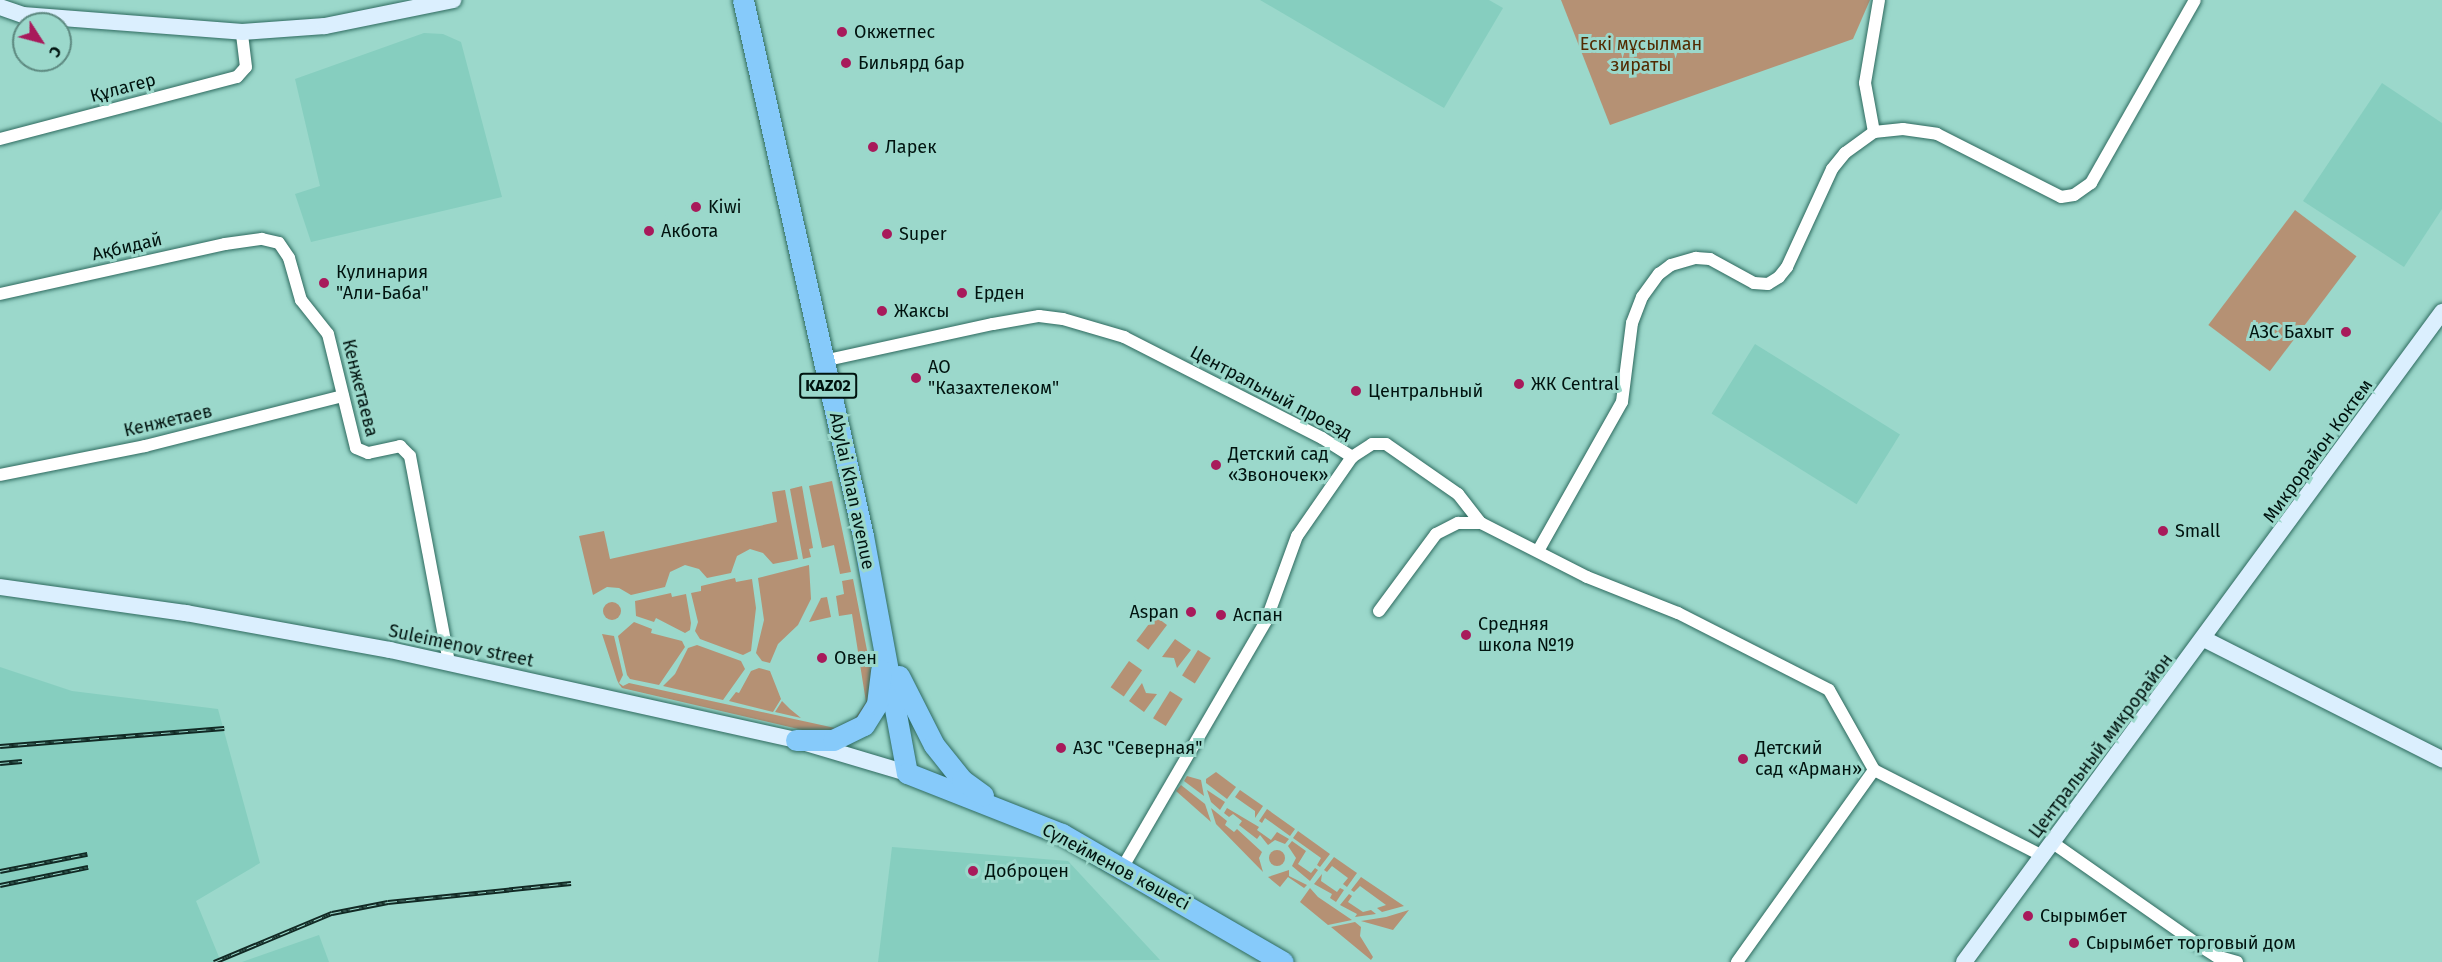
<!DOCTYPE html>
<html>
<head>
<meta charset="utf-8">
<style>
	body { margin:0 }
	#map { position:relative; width:2442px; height:962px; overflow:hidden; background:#9bd8cb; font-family:"Fira Sans",sans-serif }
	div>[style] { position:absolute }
	.built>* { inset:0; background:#86cebf; transform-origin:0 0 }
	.green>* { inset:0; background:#b59174; transform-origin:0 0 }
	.round { border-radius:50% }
	.roads { filter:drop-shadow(0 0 2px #2e6a5f) drop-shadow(0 0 2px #2e6a5f) }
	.street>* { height:12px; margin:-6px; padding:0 6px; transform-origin:6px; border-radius:6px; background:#fff }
	.secondary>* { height:16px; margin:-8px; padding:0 8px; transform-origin:8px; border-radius:8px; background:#dbeffe }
	.highway>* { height:21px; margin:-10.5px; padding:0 10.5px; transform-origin:10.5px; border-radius:10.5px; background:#86cafa }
	.rail>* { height:5px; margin-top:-2.5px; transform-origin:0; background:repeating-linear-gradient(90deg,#9bd8cb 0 9px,#112924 0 18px); box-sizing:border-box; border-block:2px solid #112924 }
	.dots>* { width:16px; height:16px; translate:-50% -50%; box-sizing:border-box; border:3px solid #9bd8cb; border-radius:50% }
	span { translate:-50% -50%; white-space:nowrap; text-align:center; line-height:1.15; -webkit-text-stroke:6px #9bd8cb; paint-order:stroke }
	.shield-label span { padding:2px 4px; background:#9bd8cb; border:2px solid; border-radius:4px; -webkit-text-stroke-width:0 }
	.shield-label { font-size:16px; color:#00130f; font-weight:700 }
	.poi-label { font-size:18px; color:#00130f }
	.left { translate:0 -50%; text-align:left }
	.right { translate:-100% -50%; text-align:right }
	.park-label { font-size:18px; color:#522a01 }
	.street-label { font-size:18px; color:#00130f }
	.north { position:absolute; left:12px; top:12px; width:60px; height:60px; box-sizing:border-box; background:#9bd8cb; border:2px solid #5d8980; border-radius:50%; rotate:126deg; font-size:16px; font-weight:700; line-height:24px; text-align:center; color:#00130f }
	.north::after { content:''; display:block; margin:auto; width:21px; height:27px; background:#a81a5b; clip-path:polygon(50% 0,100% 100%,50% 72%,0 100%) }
</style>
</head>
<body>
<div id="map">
	<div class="built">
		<i style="clip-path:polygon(1260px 0,1489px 0,1503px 8px,1444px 108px)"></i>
		<i style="clip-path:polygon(424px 33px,443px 34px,461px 42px,502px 197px,311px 242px,295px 194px,320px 186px,295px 79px)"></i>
		<i style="clip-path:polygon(2382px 83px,2442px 123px,2442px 209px,2404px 267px,2303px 201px)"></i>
		<i style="left:1755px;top:344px;width:171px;height:82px;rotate:32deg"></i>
		<i style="clip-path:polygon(0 667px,72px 691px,218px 709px,260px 863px,196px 901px,221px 962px,0 962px)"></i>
		<i style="clip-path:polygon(892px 847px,1068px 861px,1160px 960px,878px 962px)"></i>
		<i style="clip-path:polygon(319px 935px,329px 962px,242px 962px)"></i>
	</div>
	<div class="green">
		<i style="clip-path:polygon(1561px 0,1870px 0,1853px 39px,1610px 125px)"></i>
		<i style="left:2295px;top:210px;width:77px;height:144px;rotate:37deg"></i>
		<i style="clip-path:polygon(832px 481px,851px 572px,840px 574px,834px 545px,822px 548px,809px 486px)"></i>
		<i style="clip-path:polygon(802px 486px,813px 548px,809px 549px,811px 557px,803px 559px,790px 489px)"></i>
		<i style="clip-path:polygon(785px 490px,798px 559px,773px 564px,763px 553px,750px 549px,737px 556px,731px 573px,707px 578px,699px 569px,685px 565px,670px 572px,665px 587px,631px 595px,619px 588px,607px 587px,593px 595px,579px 536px,604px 531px,610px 559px,777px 522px,772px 492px)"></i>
		<i style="clip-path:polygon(809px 565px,811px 599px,798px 625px,778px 644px,770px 663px,762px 661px,756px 653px,764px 620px,758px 578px)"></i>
		<i style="clip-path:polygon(735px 578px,736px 582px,752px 579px,756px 608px,751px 651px,743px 655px,700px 639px,695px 631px,698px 622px,691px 593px,701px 591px,701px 586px)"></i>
		<i style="clip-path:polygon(853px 579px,875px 691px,854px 730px,811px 732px,622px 688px,619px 684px,617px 680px,602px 634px,614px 636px,623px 675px,619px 683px,623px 686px,629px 683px,835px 728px,855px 718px,866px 702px,852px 614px,839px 616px,836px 596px,844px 594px,842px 581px)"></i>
		<i style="clip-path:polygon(671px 593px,672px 597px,686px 594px,691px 623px,690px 630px,685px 633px,656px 618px,654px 622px,636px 616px,635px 601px)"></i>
		<i style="clip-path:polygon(827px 597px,831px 617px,809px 622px,821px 598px)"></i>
		<i class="round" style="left:603px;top:602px;width:18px;height:18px"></i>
		<i style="left:1155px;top:616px;width:15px;height:31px;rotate:37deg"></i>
		<i style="clip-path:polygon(634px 622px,652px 629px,651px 633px,682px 641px,685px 647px,659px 685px,630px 679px,627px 675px,618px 636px)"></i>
		<i style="clip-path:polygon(1175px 639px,1191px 650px,1177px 668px,1174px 658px,1162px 657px)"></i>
		<i style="clip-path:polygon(697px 645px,741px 661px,745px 669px,723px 700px,663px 686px,675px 674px,688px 648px)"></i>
		<i style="left:1198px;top:650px;width:15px;height:30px;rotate:32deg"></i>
		<i style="left:1129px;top:661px;width:16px;height:32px;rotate:35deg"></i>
		<i style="clip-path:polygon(759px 668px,770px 671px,781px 699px,773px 712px,729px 701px,736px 692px,739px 693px,751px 671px)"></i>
		<i style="clip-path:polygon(1142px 683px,1146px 693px,1157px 694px,1144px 712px,1129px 701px)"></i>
		<i style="left:1170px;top:691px;width:15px;height:32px;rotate:32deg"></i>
		<i style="clip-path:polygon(782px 701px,790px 709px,801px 718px,775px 712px)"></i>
		<i style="clip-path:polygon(1216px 772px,1236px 787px,1227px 799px,1206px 783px,1206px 779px)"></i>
		<i style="clip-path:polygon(1187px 776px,1201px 780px,1204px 796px,1184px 781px)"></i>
		<i style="clip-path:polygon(1181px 785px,1205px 804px,1211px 822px,1176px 791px)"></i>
		<i style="clip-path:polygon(1207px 790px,1225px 802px,1220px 810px,1211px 802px)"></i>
		<i style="clip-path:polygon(1240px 790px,1263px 806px,1255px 818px,1255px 811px,1235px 797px)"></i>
		<i style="clip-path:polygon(1211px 808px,1227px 821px,1225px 825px,1234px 832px,1237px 829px,1262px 852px,1259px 858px,1263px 872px,1216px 824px)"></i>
		<i style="clip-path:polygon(1227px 808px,1259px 827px,1257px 830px,1271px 840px,1277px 832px,1289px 839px,1285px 844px,1275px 840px,1268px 845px,1260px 835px,1257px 839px,1239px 825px,1242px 821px,1233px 814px,1229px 817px,1224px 813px)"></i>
		<i style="clip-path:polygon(1267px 809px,1295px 829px,1290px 836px,1265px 818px,1262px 823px,1259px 821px)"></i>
		<i style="clip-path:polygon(1298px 831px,1330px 854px,1320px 867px,1317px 865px,1321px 858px,1293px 838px)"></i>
		<i style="clip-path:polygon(1292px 841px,1306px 851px,1298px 864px,1311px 873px,1315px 868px,1318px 870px,1310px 881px,1292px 866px,1296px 858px,1288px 846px)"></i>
		<i class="round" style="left:1269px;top:850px;width:16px;height:16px"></i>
		<i style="clip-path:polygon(1334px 857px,1357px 873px,1347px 887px,1343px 884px,1348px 878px,1332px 866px,1327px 872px,1324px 870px)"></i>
		<i style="clip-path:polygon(1289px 870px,1289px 876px,1307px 885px,1304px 888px,1288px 877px,1280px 887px,1268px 877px)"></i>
		<i style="clip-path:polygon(1322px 874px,1321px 881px,1337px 892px,1340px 888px,1344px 890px,1336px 902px,1330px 898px,1332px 894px,1314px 884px)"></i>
		<i style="clip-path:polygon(1361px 877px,1404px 906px,1382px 912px,1377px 908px,1386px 905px,1360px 886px,1354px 892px,1351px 890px)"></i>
		<i style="clip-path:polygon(1310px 888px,1318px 897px,1352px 920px,1328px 925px,1300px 902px)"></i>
		<i style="clip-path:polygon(1349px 894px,1352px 896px,1348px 902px,1363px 912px,1371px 910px,1376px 914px,1355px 917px,1357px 914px,1340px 905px)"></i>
		<i style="clip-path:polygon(1409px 910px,1393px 930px,1361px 921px,1386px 917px)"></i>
		<i style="clip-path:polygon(1355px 922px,1361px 927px,1360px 936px,1373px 957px,1371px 960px,1331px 927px)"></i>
	</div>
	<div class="roads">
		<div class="street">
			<i style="left:1874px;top:132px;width:50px;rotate:-100.4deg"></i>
			<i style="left:1865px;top:83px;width:84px;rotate:-80.4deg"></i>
			<i style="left:0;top:139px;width:245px;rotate:-14.7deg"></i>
			<i style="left:237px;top:77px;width:13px;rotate:-48deg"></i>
			<i style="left:246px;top:67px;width:35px;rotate:-97deg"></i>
			<i style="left:0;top:294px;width:230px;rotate:-12.5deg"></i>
			<i style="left:225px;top:244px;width:37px;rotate:-8deg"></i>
			<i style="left:262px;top:239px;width:17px;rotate:13deg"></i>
			<i style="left:279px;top:243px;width:18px;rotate:56deg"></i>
			<i style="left:289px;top:258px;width:44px;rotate:74.1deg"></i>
			<i style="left:301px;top:300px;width:43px;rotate:51.5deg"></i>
			<i style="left:328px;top:334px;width:117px;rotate:76.2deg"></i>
			<i style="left:356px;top:448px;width:13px;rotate:23deg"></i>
			<i style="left:368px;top:453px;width:33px;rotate:-12deg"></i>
			<i style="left:400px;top:446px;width:14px;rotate:45deg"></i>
			<i style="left:410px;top:456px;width:211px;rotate:79.3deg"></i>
			<i style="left:823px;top:361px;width:174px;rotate:-12.3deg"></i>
			<i style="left:993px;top:324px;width:47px;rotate:-9.9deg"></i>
			<i style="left:1039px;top:316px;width:24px;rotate:7deg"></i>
			<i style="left:1063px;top:319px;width:64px;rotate:16.4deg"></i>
			<i style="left:1124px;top:337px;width:222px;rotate:27deg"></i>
			<i style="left:1322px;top:438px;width:36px;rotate:32deg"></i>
			<i style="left:1352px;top:457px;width:96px;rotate:124.8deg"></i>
			<i style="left:1297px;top:536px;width:90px;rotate:110deg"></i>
			<i style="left:1266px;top:621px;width:285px;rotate:120.2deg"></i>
			<i style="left:1352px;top:457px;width:24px;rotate:-33deg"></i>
			<i style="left:1372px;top:444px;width:14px"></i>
			<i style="left:1386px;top:444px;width:88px;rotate:34.8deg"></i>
			<i style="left:1458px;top:494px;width:37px;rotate:52deg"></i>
			<i style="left:0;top:475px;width:148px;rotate:-11.3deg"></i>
			<i style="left:145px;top:446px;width:204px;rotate:-14.2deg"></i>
			<i style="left:1538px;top:551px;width:171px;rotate:-60.6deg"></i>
			<i style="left:1622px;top:402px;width:80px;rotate:-82.8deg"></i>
			<i style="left:1632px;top:323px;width:28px;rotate:-69deg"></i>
			<i style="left:1642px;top:297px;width:29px;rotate:-54deg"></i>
			<i style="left:1659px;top:274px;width:15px;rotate:-37deg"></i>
			<i style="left:1671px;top:265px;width:26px;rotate:-16deg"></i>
			<i style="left:1696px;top:258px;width:14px;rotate:4deg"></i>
			<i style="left:1710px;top:259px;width:50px;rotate:28.6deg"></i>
			<i style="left:1754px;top:283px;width:14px;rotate:4deg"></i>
			<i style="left:1768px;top:284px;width:13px;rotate:-32deg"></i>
			<i style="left:1779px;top:277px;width:13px;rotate:-51deg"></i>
			<i style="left:1787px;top:267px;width:108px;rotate:-65.3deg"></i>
			<i style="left:1832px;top:169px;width:21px;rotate:-51deg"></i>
			<i style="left:1845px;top:153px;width:36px;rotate:-36deg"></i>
			<i style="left:1874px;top:132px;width:29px;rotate:-6deg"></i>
			<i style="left:1903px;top:129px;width:34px;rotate:8deg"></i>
			<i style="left:1937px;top:134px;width:139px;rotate:26.9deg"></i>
			<i style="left:2061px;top:197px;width:13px;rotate:-9deg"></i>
			<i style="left:2074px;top:195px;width:21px;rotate:-35deg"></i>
			<i style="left:2091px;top:183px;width:210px;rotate:-60.4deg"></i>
			<i style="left:1379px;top:611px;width:96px;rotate:-53.5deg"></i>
			<i style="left:1436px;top:534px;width:25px;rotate:-27deg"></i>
			<i style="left:1458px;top:523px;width:23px"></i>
			<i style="left:1481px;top:523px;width:119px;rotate:27deg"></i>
			<i style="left:1587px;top:577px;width:98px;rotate:21.6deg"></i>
			<i style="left:1678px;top:613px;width:169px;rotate:27deg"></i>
			<i style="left:1829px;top:690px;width:92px;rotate:60.6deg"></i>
			<i style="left:2053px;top:843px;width:179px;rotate:35deg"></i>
			<i style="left:2200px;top:946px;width:19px;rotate:32deg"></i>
			<i style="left:2216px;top:956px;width:22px;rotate:16deg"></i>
			<i style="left:1737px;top:962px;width:236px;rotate:-54.5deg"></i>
			<i style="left:1874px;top:770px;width:190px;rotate:27deg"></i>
		</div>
		<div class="secondary">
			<i style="left:0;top:7px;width:24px;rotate:19deg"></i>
			<i style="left:23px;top:15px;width:220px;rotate:4.4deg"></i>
			<i style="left:242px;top:32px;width:83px;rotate:-4.1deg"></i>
			<i style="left:325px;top:26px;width:131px;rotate:-11.5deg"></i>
			<i style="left:0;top:587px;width:188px;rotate:8deg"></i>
			<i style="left:186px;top:613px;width:207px;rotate:10.3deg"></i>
			<i style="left:390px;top:650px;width:416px;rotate:12.5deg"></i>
			<i style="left:796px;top:740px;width:116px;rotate:16.6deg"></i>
			<i style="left:2204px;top:639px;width:267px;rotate:26.8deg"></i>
			<i style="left:1964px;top:962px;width:807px;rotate:-53.67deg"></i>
		</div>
		<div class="highway">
			<i style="left:743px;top:0;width:549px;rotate:77.38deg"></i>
			<i style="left:863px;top:536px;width:241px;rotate:79.5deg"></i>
			<i style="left:907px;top:773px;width:167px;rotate:21.5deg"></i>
			<i style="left:1062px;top:834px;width:255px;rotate:30.1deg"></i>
			<i style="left:899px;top:676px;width:77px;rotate:63.1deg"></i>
			<i style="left:934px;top:745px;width:45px;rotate:51.3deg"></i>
			<i style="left:962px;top:780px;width:26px;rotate:36deg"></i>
			<i style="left:796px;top:740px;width:37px"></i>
			<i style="left:833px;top:740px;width:34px;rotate:-26deg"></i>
			<i style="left:864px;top:725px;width:25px;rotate:-58deg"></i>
			<i style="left:877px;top:704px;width:34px;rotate:-83deg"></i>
		</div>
	</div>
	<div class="rail">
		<i style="left:0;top:746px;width:225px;rotate:-4.6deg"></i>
		<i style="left:0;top:763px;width:22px;rotate:-5deg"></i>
		<i style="left:0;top:871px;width:89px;rotate:-11.1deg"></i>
		<i style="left:0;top:885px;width:90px;rotate:-11.6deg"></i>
		<i style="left:214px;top:962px;width:128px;rotate:-22.6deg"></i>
		<i style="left:332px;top:913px;width:57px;rotate:-11.1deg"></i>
		<i style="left:388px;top:902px;width:184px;rotate:-5.9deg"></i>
	</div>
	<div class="dots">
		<i style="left:842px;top:32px;background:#a81a5b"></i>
		<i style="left:846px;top:63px;background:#a81a5b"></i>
		<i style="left:873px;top:147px;background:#a81a5b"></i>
		<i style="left:696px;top:207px;background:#a81a5b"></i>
		<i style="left:649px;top:231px;background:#a81a5b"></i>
		<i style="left:887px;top:234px;background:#a81a5b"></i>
		<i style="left:324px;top:283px;background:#a81a5b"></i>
		<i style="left:962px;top:293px;background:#a81a5b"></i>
		<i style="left:882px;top:311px;background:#a81a5b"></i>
		<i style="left:2346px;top:332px;background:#a81a5b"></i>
		<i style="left:916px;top:378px;background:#a81a5b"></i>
		<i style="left:1519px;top:384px;background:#a81a5b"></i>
		<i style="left:1356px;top:391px;background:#a81a5b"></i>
		<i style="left:1216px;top:465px;background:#a81a5b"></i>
		<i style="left:2163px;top:531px;background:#a81a5b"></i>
		<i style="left:1191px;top:612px;background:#a81a5b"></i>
		<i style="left:1221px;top:615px;background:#a81a5b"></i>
		<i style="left:1466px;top:635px;background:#a81a5b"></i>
		<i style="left:822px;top:658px;background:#a81a5b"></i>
		<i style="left:1061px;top:748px;background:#a81a5b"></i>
		<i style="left:1743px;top:759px;background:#a81a5b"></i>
		<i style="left:973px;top:871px;background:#a81a5b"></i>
		<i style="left:2028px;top:916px;background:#a81a5b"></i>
		<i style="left:2074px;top:943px;background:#a81a5b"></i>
	</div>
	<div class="shield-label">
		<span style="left:828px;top:386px">KАZ02</span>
	</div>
	<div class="poi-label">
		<span class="left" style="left:854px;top:32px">Окжетпес</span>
		<span class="left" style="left:858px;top:63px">Бильярд бар</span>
		<span class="left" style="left:885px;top:147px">Ларек</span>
		<span class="left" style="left:708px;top:207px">Kiwi</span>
		<span class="left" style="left:661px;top:231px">Акбота</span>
		<span class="left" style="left:899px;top:234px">Super</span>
		<span class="left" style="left:336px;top:283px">Кулинария<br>"Али-Баба"</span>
		<span class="left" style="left:974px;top:293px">Ерден</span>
		<span class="left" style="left:894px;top:311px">Жаксы</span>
		<span class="right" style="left:2334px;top:332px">АЗС Бахыт</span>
		<span class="left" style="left:928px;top:378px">АО<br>"Казахтелеком"</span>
		<span class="left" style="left:1531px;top:384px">ЖК Central</span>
		<span class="left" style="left:1368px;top:391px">Центральный</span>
		<span class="left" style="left:1228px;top:465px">Детский сад<br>«Звоночек»</span>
		<span class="left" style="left:2175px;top:531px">Small</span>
		<span class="right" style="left:1179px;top:612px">Aspan</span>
		<span class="left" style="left:1233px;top:615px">Аспан</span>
		<span class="left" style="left:1478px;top:635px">Средняя<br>школа №19</span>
		<span class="left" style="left:834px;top:658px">Овен</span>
		<span class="left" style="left:1073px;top:748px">АЗС "Северная"</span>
		<span class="left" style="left:1755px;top:759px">Детский<br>сад «Арман»</span>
		<span class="left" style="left:985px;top:871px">Доброцен</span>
		<span class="left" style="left:2040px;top:916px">Сырымбет</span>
		<span class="left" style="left:2086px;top:943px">Сырымбет торговый дом</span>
	</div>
	<div class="park-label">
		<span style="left:1641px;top:55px">Ескі мұсылман<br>зираты</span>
	</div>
	<div class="street-label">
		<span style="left:123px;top:88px;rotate:-15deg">Құлагер</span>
		<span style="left:127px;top:247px;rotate:-13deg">Ақбидай</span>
		<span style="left:360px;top:388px;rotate:76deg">Кенжетаева</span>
		<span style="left:1271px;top:393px;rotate:28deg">Центральный проезд</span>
		<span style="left:168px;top:421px;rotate:-13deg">Кенжетаев</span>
		<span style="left:2318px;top:451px;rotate:-54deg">Микрорайон Коктем</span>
		<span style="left:852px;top:491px;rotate:78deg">Abylai Khan avenue</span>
		<span style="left:461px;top:646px;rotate:12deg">Suleimenov street</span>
		<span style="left:2101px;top:746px;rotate:-53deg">Центральный микрорайон</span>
		<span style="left:1116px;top:867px;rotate:28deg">Сүлейменов көшесі</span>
	</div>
	<div class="north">С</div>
</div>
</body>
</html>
